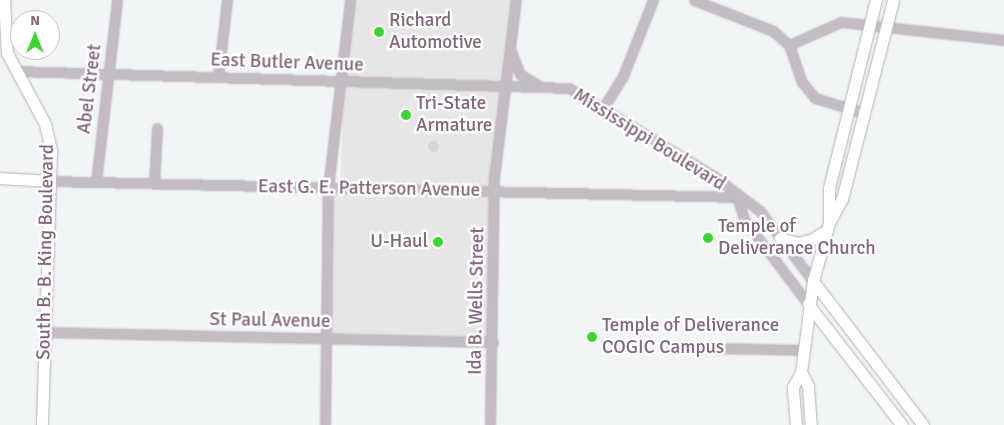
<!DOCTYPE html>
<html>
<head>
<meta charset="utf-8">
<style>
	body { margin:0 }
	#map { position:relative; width:1004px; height:425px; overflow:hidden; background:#f2f5f5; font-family:Signika,sans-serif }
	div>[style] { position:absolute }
	.built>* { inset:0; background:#e6e6e6; transform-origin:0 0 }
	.green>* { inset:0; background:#d2d7da }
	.round { border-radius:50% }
	.roads { filter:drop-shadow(0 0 1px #b8b0b7) drop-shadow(0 0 1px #b8b0b7) }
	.minor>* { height:9px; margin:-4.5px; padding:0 4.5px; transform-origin:4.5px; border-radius:4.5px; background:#c4bcc3 }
	.major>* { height:11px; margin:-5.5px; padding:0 5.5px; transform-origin:5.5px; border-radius:5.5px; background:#fff }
	.dots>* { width:14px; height:14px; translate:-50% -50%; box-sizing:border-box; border:2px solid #fff; border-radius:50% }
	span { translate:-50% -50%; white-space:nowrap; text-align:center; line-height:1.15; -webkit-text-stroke:5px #fff; paint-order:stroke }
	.poi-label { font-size:19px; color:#81667d }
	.left { translate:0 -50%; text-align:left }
	.right { translate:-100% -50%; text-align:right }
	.street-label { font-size:19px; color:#81667d }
	.north { position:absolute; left:10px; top:10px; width:50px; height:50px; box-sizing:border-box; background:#fff; border:1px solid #cdc2cb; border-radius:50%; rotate:0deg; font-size:14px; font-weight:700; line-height:20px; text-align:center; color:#81667d }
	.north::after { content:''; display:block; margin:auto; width:18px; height:22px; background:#3ad731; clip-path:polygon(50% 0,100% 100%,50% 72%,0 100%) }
</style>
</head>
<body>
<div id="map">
	<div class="built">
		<i style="clip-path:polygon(354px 0,512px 0,502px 82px,345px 77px)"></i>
		<i style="left:344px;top:84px;width:157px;height:101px;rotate:2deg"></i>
		<i style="left:332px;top:193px;width:159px;height:143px;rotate:1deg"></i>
	</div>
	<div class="green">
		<i class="round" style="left:427.5px;top:140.5px;width:11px;height:11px"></i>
	</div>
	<div class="roads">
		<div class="minor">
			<i style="left:694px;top:0;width:85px;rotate:21.4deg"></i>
			<i style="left:773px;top:31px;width:21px;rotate:41deg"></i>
			<i style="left:789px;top:45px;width:39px;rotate:71deg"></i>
			<i style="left:802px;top:82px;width:21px;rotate:51deg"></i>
			<i style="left:815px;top:98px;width:51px;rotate:17deg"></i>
			<i style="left:789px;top:45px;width:57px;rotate:-23.9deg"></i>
			<i style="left:841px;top:22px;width:164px;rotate:6.3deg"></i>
			<i style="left:511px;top:51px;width:25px;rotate:69deg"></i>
			<i style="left:520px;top:74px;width:22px;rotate:32deg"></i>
			<i style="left:16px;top:71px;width:553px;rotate:1.76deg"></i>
			<i style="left:569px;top:88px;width:170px;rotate:31.3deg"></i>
			<i style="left:714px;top:176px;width:58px;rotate:37.3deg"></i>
			<i style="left:760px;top:211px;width:88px;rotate:52.9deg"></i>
			<i style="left:218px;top:77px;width:78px;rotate:-83.3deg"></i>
			<i style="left:603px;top:108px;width:38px;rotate:-58deg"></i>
			<i style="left:623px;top:76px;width:82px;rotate:-68.5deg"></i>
			<i style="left:50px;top:181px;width:687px;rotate:1.33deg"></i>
			<i style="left:96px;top:182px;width:183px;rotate:-83.4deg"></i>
			<i style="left:154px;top:184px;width:56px;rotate:-86.9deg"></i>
			<i style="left:737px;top:197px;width:23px;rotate:72deg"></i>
			<i style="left:744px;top:219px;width:106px;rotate:53deg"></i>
			<i style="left:46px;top:332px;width:447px;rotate:1.3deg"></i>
			<i style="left:671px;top:347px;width:131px;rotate:1.3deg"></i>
			<i style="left:325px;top:425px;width:237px;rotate:-89.3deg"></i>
			<i style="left:328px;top:188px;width:189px;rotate:-83.3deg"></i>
			<i style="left:490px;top:425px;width:247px;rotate:-89.1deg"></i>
			<i style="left:494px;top:178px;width:179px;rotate:-83deg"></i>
		</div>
		<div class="major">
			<i style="left:4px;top:0;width:53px;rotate:86.8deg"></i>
			<i style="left:7px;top:53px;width:81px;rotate:61.8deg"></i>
			<i style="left:45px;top:124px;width:28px;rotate:77deg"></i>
			<i style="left:51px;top:151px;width:274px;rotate:91.9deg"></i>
			<i style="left:0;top:178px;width:50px;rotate:3.4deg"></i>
			<i style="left:829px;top:221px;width:33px;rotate:-90deg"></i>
			<i style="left:829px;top:188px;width:194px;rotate:-76deg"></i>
			<i style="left:780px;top:238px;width:18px;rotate:16deg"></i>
			<i style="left:797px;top:243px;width:14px;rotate:-12deg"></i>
			<i style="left:811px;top:240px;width:19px;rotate:-32deg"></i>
			<i style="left:813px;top:281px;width:181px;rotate:52.6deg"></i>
			<i style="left:808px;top:304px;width:153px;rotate:52.2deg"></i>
			<i style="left:801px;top:372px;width:16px;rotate:63deg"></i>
			<i style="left:808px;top:386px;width:39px;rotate:86deg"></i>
			<i style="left:796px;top:425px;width:38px;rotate:-95deg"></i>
			<i style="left:793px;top:387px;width:17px;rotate:-62deg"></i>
			<i style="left:801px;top:372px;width:92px;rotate:-82.5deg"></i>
			<i style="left:813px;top:281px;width:60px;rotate:-74.6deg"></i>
			<i style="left:829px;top:223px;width:27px;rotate:-62deg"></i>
			<i style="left:842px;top:199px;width:205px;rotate:-75.6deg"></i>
		</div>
	</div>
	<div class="dots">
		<i style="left:379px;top:32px;background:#3ad731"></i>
		<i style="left:406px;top:115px;background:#3ad731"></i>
		<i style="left:708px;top:238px;background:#3ad731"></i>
		<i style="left:438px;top:242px;background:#3ad731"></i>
		<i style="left:592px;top:337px;background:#3ad731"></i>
	</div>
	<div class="poi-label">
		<span class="left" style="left:389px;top:32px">Richard<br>Automotive</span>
		<span class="left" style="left:416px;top:115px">Tri-State<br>Armature</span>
		<span class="left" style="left:718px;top:238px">Temple of<br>Deliverance Church</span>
		<span class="right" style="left:428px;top:242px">U-Haul</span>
		<span class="left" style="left:602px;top:337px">Temple of Deliverance<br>COGIC Campus</span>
	</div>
	<div class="street-label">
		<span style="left:287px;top:63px;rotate:2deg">East Butler Avenue</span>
		<span style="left:90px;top:89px;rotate:-83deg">Abel Street</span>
		<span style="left:649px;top:140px;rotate:32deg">Mississippi Boulevard</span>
		<span style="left:369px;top:189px;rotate:1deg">East G. E. Patterson Avenue</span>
		<span style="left:46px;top:252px;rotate:-89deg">South B. B. King Boulevard</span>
		<span style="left:477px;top:301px;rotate:-89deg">Ida B. Wells Street</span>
		<span style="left:270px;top:321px;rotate:1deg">St Paul Avenue</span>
	</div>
	<div class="north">N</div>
</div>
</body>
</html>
